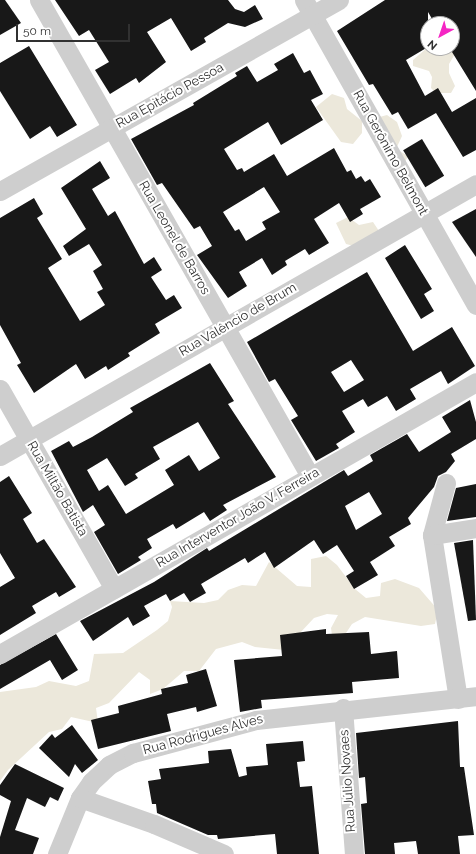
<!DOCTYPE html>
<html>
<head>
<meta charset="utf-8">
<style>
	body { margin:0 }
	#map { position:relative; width:476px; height:854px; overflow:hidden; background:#fff; font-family:Raleway,sans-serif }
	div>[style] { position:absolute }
	.green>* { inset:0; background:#ece8db }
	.building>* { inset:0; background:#181818; transform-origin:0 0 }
	.minor>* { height:19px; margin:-9.5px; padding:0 9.5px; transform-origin:9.5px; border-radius:9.5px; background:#cecece }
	span { translate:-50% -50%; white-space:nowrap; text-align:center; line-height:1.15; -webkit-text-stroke:4px #fff; paint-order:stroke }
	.street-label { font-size:13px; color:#313131 }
	.north { position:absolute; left:420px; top:16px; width:40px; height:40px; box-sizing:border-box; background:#fff; border:1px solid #adadad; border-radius:50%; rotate:220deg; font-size:11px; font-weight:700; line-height:16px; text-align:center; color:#313131 }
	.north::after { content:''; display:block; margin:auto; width:14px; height:18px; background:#f525c4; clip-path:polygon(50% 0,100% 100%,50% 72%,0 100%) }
	.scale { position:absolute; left:16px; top:24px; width:114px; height:18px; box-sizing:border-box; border:2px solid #313131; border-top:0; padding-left:5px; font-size:12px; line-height:14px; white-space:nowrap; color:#313131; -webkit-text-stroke:3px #fff; paint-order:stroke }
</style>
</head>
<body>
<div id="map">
	<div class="green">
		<i style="clip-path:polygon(428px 47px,452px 48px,455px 54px,449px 64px,449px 73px,455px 86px,451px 93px,436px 93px,431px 88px,432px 77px,429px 71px,413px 66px,413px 60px)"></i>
		<i style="clip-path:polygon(332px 94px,344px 98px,347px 109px,362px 121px,362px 133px,353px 144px,341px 142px,316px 107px)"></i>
		<i style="clip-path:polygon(387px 115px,397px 122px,402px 136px,396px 149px,408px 156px,403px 166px,372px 119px)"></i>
		<i style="clip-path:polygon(348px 217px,359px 225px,373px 222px,379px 231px,354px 246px,346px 244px,336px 223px)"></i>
		<i style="clip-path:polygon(326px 556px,337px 565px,355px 589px,366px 598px,380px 596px,381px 583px,395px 579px,419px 588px,438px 610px,435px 624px,421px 626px,365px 617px,352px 624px,344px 636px,333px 643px,331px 628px,338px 615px,327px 614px,314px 618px,284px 650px,255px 647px,242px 642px,216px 649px,199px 671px,184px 671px,163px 689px,150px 694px,150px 680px,139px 672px,109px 703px,96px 708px,98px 723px,71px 717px,62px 729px,49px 732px,8px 770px,0 781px,0 692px,36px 687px,49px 681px,76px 686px,89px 681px,94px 654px,123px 653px,157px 630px,168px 621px,172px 607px,170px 601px,204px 603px,218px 600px,228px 590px,242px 585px,256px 586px,269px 562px,297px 586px,311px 587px,311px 559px)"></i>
	</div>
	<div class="building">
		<i style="clip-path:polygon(0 0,5px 0,21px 23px,0 35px)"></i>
		<i style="clip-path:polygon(55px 0,228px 0,235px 9px,244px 12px,255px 5px,263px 19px,245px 27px,228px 23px,204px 38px,206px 42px,191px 51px,171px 18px,147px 32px,166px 62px,139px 83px,136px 78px,110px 94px,95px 70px,109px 62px,89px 30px,79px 36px)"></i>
		<i style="clip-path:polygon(385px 0,476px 0,476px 91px,452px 52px,452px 24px,435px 24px,428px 12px,428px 47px,406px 60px,425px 96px,438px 88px,452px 112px,476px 98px,476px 150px,463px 157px,436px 113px,408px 129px,398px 112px,392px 115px,373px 84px,369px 85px,337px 31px)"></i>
		<i style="clip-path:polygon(29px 46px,77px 125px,57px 137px,50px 126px,30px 139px,0 91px,0 63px)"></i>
		<i style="clip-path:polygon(evenodd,293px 53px,304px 73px,310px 70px,323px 94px,311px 100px,323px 120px,281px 145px,268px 122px,224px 149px,237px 170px,242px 168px,244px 172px,274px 154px,287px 176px,334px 148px,347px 172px,351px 170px,356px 179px,361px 176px,365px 182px,370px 179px,381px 197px,360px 209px,363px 214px,350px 222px,339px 203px,314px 219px,329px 243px,309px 255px,305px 249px,285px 261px,287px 265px,272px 275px,262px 258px,239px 272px,247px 286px,228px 298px,197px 255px,212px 246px,200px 226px,194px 229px,162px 183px,157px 185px,131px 139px,194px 105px,193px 103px,237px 76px,235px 73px,247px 66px,257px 82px,278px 70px,274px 64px,293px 53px,264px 187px,280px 212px,262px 222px,266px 229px,246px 241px,239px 229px,235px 231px,223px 212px,264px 187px)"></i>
		<i style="left:422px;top:139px;width:43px;height:22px;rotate:59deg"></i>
		<i style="clip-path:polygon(100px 161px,110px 178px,92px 189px,108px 216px,115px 211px,144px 264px,154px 257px,162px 270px,151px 277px,166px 300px,174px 295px,182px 308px,155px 324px,160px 333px,128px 353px,130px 356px,108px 370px,106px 366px,85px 379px,76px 364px,34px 393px,17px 365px,21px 363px,0 325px,0 218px,34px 198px,43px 214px,37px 218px,62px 259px,48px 268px,80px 321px,105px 305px,97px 292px,103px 289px,93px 271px,102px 265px,89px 244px,69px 256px,63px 246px,86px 229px,61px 188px)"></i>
		<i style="clip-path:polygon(476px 209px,476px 257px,452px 222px)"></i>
		<i style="clip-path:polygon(405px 245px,432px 289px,424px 294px,434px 311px,421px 319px,385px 258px)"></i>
		<i style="clip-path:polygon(evenodd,367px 272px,413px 351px,452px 327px,475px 366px,448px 384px,441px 371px,410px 389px,416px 399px,396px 411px,387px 396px,368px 407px,363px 399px,342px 411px,355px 432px,336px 444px,339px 448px,316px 461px,291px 420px,298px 416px,275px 379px,269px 382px,247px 342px,367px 272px,351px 360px,364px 380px,344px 392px,331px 372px,351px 360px)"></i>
		<i style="clip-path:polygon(evenodd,210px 363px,234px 401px,228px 404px,276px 477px,223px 505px,227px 510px,210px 521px,204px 512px,176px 529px,173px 524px,147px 539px,152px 548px,138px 557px,141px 560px,118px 574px,94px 532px,105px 525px,93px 505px,83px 512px,51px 451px,69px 441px,73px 447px,92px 437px,133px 412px,130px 408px,210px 363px,198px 422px,220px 458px,199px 471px,189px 455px,165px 470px,174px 485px,126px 514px,108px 485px,99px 491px,87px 470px,107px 458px,125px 486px,138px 478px,135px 474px,160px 459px,153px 447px,198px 422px)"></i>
		<i style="clip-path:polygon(evenodd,470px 400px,476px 422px,476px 439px,451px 454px,455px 461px,446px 472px,438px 476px,434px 487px,408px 518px,411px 524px,389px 537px,395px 546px,370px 562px,378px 575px,354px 589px,346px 576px,354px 571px,337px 545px,323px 554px,314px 540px,274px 568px,265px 552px,248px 563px,245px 558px,201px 584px,206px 593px,190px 602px,184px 593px,170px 601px,166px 594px,144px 606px,150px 616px,133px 626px,128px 617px,93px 641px,80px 621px,154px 582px,207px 548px,209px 551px,344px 470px,348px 476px,373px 461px,370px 455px,407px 434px,419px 452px,451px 432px,442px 417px,470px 400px,369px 492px,382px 514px,356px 530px,345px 506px,369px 492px)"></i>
		<i style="clip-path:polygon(9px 476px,32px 513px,23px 519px,37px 543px,44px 539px,76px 587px,59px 597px,56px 592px,32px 606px,36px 613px,0 635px,0 587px,15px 578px,0 553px,0 482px)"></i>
		<i style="clip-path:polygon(476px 484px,476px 517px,447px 521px,456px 488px)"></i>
		<i style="clip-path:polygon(473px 540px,476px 620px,468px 621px,454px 543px)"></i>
		<i style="clip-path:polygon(326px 629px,326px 634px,369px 632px,371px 654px,397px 651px,399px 678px,352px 682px,353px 693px,261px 700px,262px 708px,240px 712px,234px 660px,282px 656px,280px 635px)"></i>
		<i style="clip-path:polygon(56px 634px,78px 670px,62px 680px,50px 660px,0 689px,0 665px)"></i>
		<i style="clip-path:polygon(206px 669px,217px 706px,197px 712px,196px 707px,167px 714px,171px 731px,98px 749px,91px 720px,119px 713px,118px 706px,162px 694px,161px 689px,188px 683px,186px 675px)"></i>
		<i style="clip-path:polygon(458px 721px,460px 767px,464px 767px,474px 835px,458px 836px,460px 854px,418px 854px,416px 841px,394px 843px,395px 854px,365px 854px,361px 804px,367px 803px,365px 777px,359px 778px,356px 733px)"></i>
		<i style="clip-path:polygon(72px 725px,98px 760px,82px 773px,75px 764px,69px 777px,39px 748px,52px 734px,55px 738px)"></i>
		<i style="clip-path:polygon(303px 741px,305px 761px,297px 762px,300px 787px,312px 786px,319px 854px,277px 854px,275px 834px,218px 839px,217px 835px,208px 835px,157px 813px,156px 804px,152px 804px,148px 781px,161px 779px,159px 769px,209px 763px,208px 751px,231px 749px,239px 777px,247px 775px,246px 767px,268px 765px,266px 744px)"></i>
		<i style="clip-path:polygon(15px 764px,64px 788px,58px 801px,50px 797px,45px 807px,27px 798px,15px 830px,39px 838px,33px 854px,0 854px,0 837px,11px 801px,0 795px,0 785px)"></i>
	</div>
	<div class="minor">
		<i style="left:39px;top:0;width:548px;rotate:60.35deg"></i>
		<i style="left:304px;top:0;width:350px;rotate:60.6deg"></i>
		<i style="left:0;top:191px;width:389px;rotate:-29.4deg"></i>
		<i style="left:0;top:389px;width:230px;rotate:60.3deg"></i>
		<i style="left:0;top:456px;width:548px;rotate:-29.74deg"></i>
		<i style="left:446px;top:483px;width:54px;rotate:105.1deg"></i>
		<i style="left:432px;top:535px;width:166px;rotate:81deg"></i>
		<i style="left:432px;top:535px;width:45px;rotate:-9deg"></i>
		<i style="left:0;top:654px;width:548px;rotate:-29.74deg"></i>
		<i style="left:343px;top:708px;width:146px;rotate:85.7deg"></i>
		<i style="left:80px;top:798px;width:78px;rotate:19.4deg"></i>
		<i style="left:154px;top:824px;width:76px;rotate:23.2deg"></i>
		<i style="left:57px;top:854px;width:61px;rotate:-67.7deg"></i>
		<i style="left:80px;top:798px;width:19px;rotate:-55deg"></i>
		<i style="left:91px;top:782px;width:25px;rotate:-43deg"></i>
		<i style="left:109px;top:765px;width:27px;rotate:-27deg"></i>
		<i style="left:133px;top:753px;width:127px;rotate:-15deg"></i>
		<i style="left:256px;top:720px;width:221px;rotate:-6.2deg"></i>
	</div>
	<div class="street-label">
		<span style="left:170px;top:96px;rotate:-29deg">Rua Epitácio Pessoa</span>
		<span style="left:390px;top:153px;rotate:61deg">Rua Gerônimo Belmont</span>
		<span style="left:174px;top:238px;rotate:60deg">Rua Leonel de Barros</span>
		<span style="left:238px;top:320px;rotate:-30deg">Rua Valêncio de Brum</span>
		<span style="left:57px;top:489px;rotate:60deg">Rua Miltão Batista</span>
		<span style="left:238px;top:518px;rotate:-30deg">Rua Interventor João V. Ferreira</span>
		<span style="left:203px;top:735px;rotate:-15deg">Rua Rodrigues Alves</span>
		<span style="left:348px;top:781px;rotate:-94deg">Rua Júlio Novaes</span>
	</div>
	<div class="north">N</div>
	<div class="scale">50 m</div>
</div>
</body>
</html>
